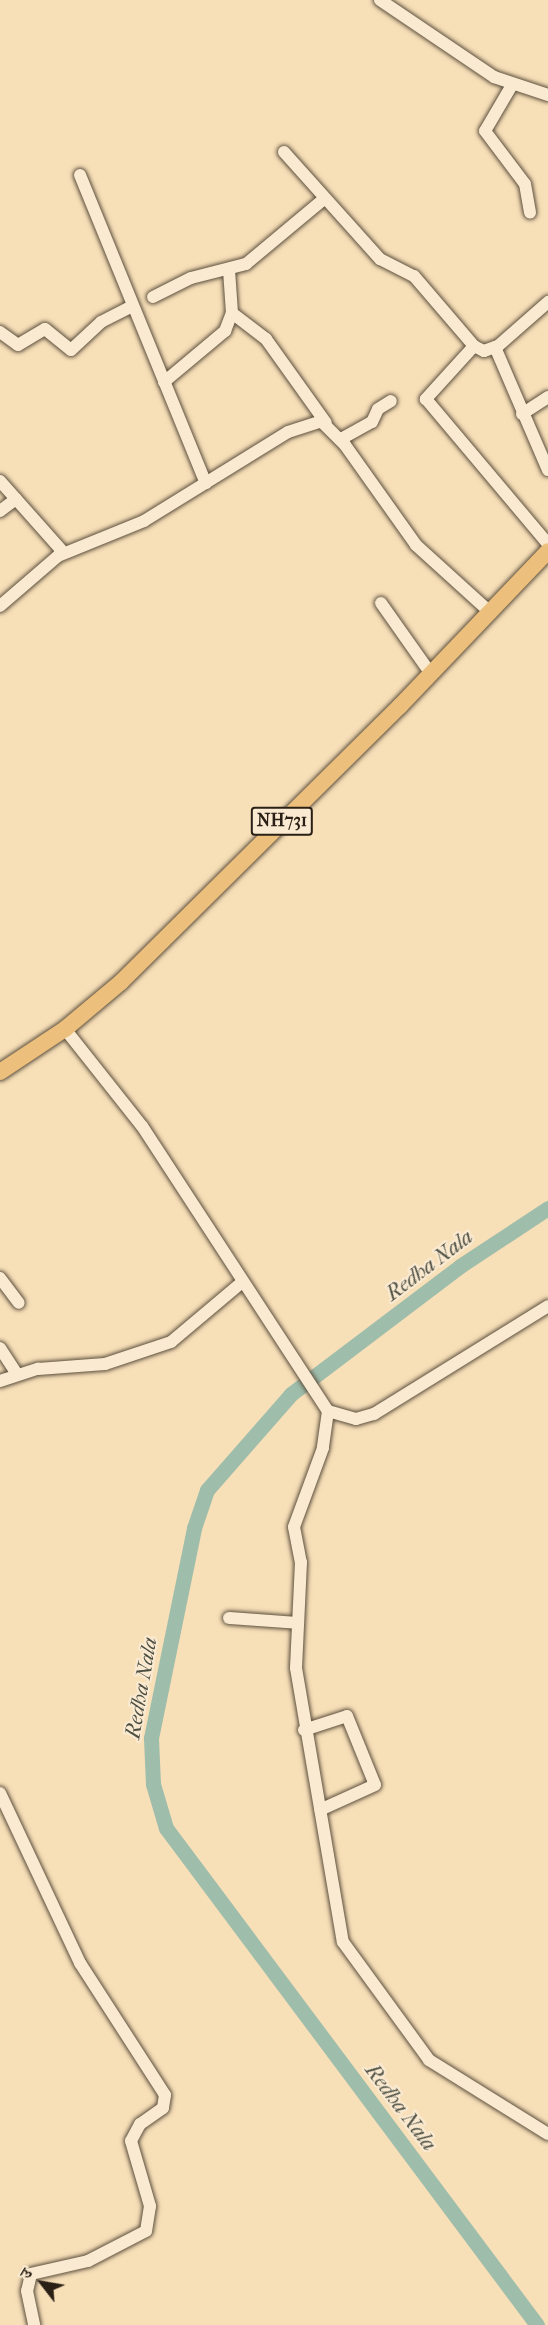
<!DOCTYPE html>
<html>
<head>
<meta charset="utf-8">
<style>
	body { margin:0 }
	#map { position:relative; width:548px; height:2325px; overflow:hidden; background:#f7dfb8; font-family:"IM FELL French Canon","Noto Serif Devanagari",serif }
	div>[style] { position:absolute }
	.river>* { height:15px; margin:-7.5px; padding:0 7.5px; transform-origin:7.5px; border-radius:7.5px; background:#9ebdab }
	.roads { filter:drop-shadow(0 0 2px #5d503e) drop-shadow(0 0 2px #5d503e) }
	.minor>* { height:12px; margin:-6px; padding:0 6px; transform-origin:6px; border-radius:6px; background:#faead1 }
	.highway>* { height:16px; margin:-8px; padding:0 8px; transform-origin:8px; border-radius:8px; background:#ecc07c }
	span { translate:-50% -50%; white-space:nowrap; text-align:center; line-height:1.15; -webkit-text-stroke:4.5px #faead1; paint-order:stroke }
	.shield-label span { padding:2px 4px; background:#faead1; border:2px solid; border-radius:4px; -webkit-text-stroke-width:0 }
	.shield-label { font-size:18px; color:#2a2016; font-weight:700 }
	.water-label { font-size:21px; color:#4d4f43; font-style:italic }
	.north { position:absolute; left:12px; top:2253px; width:60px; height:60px; -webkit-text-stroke:4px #faead1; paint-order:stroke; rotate:301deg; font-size:16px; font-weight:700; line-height:24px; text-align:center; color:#2a2016 }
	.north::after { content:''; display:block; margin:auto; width:21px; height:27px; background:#2a2016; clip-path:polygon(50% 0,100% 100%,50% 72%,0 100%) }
</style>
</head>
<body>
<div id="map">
	<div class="river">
		<i style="left:537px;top:2325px;width:620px;rotate:-126.74deg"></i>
		<i style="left:166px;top:1828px;width:46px;rotate:-106.5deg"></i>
		<i style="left:153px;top:1784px;width:46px;rotate:-92.5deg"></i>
		<i style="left:151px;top:1738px;width:214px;rotate:-78.4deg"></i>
		<i style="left:194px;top:1528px;width:40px;rotate:-71.1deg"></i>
		<i style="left:207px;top:1490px;width:128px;rotate:-48.8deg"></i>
		<i style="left:291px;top:1394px;width:212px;rotate:-37.1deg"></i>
		<i style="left:460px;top:1266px;width:105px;rotate:-33.4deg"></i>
	</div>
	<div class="roads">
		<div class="minor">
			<i style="left:380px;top:0;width:138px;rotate:34deg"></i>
			<i style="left:494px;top:77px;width:57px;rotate:18.4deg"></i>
			<i style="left:512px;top:85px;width:53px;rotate:120.4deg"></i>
			<i style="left:485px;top:131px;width:66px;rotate:53deg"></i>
			<i style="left:525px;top:184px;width:29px;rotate:80deg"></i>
			<i style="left:284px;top:152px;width:144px;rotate:48.1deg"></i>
			<i style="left:380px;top:259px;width:38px;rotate:27deg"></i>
			<i style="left:414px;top:276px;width:92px;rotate:49.4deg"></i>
			<i style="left:474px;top:346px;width:11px;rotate:27deg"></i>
			<i style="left:484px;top:351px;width:15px;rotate:-20deg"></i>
			<i style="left:498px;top:346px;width:67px;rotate:-41.3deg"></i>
			<i style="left:80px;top:175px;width:333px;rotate:67.8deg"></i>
			<i style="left:153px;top:297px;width:42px;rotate:-26.6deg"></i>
			<i style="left:191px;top:278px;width:57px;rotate:-14.3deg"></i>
			<i style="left:246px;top:264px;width:102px;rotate:-39.8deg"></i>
			<i style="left:232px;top:313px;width:43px;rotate:37.4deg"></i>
			<i style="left:266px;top:339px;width:103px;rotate:54.5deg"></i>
			<i style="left:0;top:332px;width:22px;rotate:36deg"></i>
			<i style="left:18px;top:345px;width:31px;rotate:-31deg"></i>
			<i style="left:45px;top:329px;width:33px;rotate:39deg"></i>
			<i style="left:71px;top:350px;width:41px;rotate:-43deg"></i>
			<i style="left:101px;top:322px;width:35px;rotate:-27deg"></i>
			<i style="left:474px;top:346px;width:72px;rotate:132.2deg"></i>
			<i style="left:426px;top:399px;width:189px;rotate:49.9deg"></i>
			<i style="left:495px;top:347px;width:134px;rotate:66.7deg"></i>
			<i style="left:164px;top:382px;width:80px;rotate:-39.9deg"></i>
			<i style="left:225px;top:331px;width:19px;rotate:-69deg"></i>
			<i style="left:232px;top:313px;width:43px;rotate:-94deg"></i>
			<i style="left:522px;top:414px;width:31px;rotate:-33deg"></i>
			<i style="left:341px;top:439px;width:35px;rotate:-29deg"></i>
			<i style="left:372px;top:422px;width:14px;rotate:-65deg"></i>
			<i style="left:378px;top:409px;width:15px;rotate:-32deg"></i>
			<i style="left:0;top:481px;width:96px;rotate:48.4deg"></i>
			<i style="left:0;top:511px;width:20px;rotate:-37deg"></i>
			<i style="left:381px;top:603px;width:87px;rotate:54.8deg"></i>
			<i style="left:0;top:606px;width:77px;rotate:-40.8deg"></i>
			<i style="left:58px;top:556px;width:93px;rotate:-22.1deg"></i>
			<i style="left:144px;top:521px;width:169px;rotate:-31.7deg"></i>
			<i style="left:288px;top:432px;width:35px;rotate:-18deg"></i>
			<i style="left:321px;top:421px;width:34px;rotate:45deg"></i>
			<i style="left:345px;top:445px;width:123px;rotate:54.6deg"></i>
			<i style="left:416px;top:545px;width:100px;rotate:42.2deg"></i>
			<i style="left:65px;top:1029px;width:124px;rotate:51.6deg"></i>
			<i style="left:142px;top:1126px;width:340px;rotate:56.9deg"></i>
			<i style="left:328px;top:1411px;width:37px;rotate:98deg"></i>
			<i style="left:323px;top:1448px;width:84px;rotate:110.2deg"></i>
			<i style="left:294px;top:1527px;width:36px;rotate:79deg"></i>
			<i style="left:301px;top:1562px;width:106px;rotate:92.7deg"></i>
			<i style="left:296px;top:1668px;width:278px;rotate:80.3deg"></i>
			<i style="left:343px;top:1942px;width:146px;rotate:53.9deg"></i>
			<i style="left:429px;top:2060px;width:140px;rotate:31.9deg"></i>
			<i style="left:0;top:1278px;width:31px;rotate:53deg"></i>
			<i style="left:0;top:1348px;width:31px;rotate:57deg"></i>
			<i style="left:0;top:1381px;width:40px;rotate:-18deg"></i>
			<i style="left:38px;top:1369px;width:67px;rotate:-4.3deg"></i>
			<i style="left:105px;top:1364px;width:70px;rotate:-18.4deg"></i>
			<i style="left:171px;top:1342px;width:92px;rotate:-40.1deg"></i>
			<i style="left:328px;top:1411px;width:29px;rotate:16deg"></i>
			<i style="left:356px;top:1419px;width:19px;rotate:-16deg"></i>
			<i style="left:374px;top:1414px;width:205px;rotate:-31.8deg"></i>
			<i style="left:229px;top:1618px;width:69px;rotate:4.1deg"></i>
			<i style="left:304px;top:1730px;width:45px;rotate:-18deg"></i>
			<i style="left:347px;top:1716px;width:74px;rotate:67.9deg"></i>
			<i style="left:375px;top:1785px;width:60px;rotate:155.6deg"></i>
			<i style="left:0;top:1793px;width:188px;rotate:64.8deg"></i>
			<i style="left:80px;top:1963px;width:157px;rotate:57.2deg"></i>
			<i style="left:165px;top:2095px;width:13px;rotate:99deg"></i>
			<i style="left:163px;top:2108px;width:28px;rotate:145deg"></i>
			<i style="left:140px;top:2124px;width:19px;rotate:118deg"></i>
			<i style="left:131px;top:2141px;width:68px;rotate:73.7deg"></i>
			<i style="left:150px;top:2206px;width:25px;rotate:99deg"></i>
			<i style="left:146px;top:2231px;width:65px;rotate:152.7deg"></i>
			<i style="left:88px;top:2261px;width:58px;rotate:167.2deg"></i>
			<i style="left:31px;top:2274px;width:17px;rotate:103deg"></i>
			<i style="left:27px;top:2291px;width:35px;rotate:78deg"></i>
		</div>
		<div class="highway">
			<i style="left:0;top:1072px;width:78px;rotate:-33.5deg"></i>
			<i style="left:65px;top:1029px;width:73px;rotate:-40deg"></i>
			<i style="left:121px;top:982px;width:392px;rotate:-44.7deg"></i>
			<i style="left:400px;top:706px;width:214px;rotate:-46.3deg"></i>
		</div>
	</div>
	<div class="shield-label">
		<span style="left:282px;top:821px">NH731</span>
	</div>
	<div class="water-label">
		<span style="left:429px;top:1265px;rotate:-37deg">Redha Nala</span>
		<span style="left:141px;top:1688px;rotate:-80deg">Redha Nala</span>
		<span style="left:401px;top:2107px;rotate:53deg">Redha Nala</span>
	</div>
	<div class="north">उ</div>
</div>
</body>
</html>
